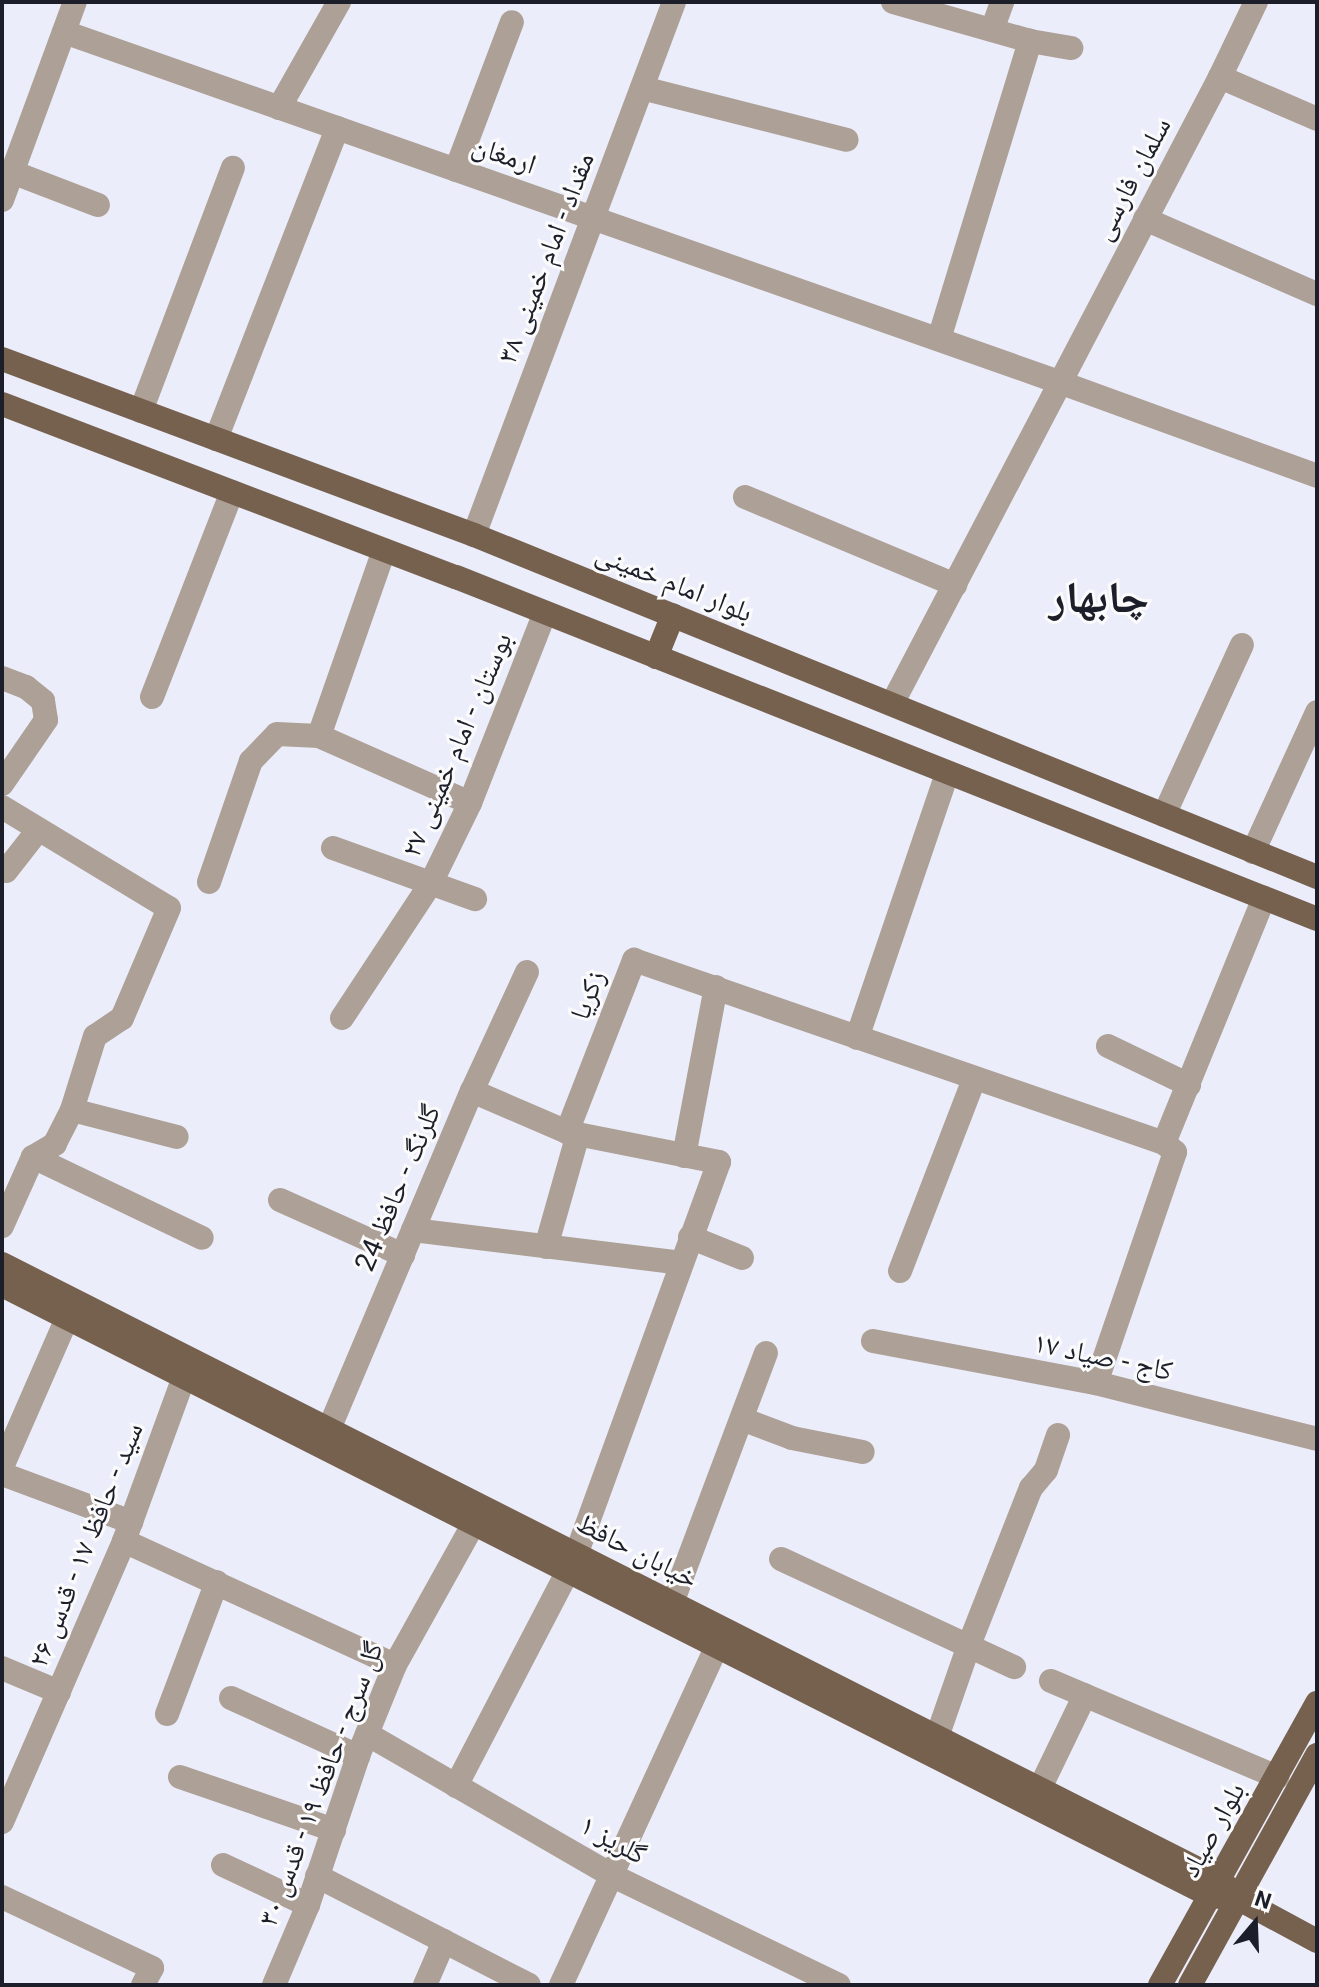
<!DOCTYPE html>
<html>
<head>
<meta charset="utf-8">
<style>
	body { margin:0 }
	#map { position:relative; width:1319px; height:1987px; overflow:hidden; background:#ebedfb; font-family:Roboto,"Noto Naskh Arabic",sans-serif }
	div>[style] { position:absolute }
	.minor>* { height:24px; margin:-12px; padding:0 12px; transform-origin:12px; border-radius:12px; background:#ada096 }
	.major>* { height:24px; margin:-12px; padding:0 12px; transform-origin:12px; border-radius:12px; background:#76604e }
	span { translate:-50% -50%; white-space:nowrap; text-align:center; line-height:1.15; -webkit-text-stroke:6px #fbfbfb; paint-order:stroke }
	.street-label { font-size:28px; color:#1c1e2a }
	.town-label { font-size:44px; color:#1c1e2a; font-weight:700 }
	.frame { position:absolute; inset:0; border:4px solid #1c1e2a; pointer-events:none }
	.north { position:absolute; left:1215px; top:1883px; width:80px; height:80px; -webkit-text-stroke:6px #fbfbfb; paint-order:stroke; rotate:19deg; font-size:22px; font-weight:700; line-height:32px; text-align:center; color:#1c1e2a }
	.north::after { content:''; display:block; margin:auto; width:28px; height:36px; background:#1c1e2a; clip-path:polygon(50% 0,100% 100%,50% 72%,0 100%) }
</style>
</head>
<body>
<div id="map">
	<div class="minor">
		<i style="left:893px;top:2px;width:142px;rotate:15.9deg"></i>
		<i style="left:1030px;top:41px;width:42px;rotate:9.7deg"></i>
		<i style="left:992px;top:30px;width:30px;rotate:-70deg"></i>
		<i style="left:64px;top:32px;width:1055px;rotate:19.38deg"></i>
		<i style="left:1059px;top:382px;width:275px;rotate:20deg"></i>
		<i style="left:1220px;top:77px;width:106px;rotate:23.4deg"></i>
		<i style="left:642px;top:88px;width:211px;rotate:14.2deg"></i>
		<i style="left:279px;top:108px;width:122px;rotate:-60.5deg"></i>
		<i style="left:456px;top:170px;width:158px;rotate:-69.3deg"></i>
		<i style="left:12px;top:172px;width:92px;rotate:21deg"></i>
		<i style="left:2px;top:200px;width:211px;rotate:-69.8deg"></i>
		<i style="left:1145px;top:219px;width:188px;rotate:23.6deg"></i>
		<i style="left:939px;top:339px;width:312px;rotate:-73deg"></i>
		<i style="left:141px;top:411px;width:260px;rotate:-69.3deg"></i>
		<i style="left:216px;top:439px;width:334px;rotate:-68.7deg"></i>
		<i style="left:745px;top:497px;width:228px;rotate:22.7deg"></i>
		<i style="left:474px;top:535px;width:569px;rotate:-69.43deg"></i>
		<i style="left:2px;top:678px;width:26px;rotate:21deg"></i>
		<i style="left:26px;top:687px;width:22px;rotate:39deg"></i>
		<i style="left:43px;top:701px;width:19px;rotate:81deg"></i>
		<i style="left:46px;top:720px;width:78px;rotate:124.5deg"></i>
		<i style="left:152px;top:697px;width:220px;rotate:-68.7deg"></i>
		<i style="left:892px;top:704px;width:708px;rotate:-62.38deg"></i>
		<i style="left:1220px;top:77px;width:83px;rotate:-64.4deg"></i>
		<i style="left:319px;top:736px;width:165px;rotate:23.9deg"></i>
		<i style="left:2px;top:807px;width:195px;rotate:31.2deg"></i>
		<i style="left:169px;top:908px;width:120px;rotate:113.1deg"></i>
		<i style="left:122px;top:1018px;width:32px;rotate:146deg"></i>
		<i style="left:95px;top:1036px;width:77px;rotate:107.3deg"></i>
		<i style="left:72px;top:1110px;width:38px;rotate:117deg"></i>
		<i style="left:55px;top:1144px;width:26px;rotate:149deg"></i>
		<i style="left:33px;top:1157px;width:76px;rotate:114.2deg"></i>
		<i style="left:1164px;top:815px;width:187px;rotate:-65.4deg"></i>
		<i style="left:333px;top:848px;width:151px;rotate:19.8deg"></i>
		<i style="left:1253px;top:852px;width:154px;rotate:-65.4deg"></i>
		<i style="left:6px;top:871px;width:52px;rotate:-52deg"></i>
		<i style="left:209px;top:882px;width:128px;rotate:-70.9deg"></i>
		<i style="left:251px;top:761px;width:37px;rotate:-46deg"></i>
		<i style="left:277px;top:734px;width:42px;rotate:2.7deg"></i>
		<i style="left:319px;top:736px;width:197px;rotate:-70.7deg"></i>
		<i style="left:342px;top:1018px;width:162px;rotate:-56.6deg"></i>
		<i style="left:431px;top:883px;width:89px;rotate:-64deg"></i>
		<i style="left:470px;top:803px;width:204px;rotate:-68.5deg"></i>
		<i style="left:857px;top:1038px;width:280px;rotate:-71.2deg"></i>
		<i style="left:1108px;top:1046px;width:90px;rotate:25.7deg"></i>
		<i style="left:472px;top:1091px;width:103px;rotate:23.3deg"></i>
		<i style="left:567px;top:1132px;width:155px;rotate:11.2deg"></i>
		<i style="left:719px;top:1162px;width:417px;rotate:110deg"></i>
		<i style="left:72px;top:1110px;width:108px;rotate:14.4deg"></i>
		<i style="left:567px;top:1132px;width:185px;rotate:-68.7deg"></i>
		<i style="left:634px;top:960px;width:561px;rotate:19.05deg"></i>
		<i style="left:684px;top:1156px;width:172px;rotate:-79.3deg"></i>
		<i style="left:33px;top:1157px;width:187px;rotate:25.6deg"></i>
		<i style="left:280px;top:1200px;width:135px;rotate:24.1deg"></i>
		<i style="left:413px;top:1230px;width:269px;rotate:7deg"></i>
		<i style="left:690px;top:1237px;width:56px;rotate:22deg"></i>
		<i style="left:546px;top:1247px;width:117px;rotate:-74.2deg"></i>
		<i style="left:900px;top:1271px;width:206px;rotate:-68.9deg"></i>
		<i style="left:873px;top:1341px;width:227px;rotate:10.7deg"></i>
		<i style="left:1096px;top:1383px;width:228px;rotate:14.2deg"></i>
		<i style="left:1096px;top:1383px;width:244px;rotate:-71.1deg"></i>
		<i style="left:1175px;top:1152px;width:14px;rotate:-141deg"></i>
		<i style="left:1164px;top:1143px;width:265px;rotate:-67.8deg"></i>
		<i style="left:742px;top:1419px;width:53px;rotate:20.8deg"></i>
		<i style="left:792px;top:1438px;width:72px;rotate:11.2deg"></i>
		<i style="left:329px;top:1429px;width:367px;rotate:-67.1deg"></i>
		<i style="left:472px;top:1091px;width:131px;rotate:-65.2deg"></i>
		<i style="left:2px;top:1467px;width:163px;rotate:-66.4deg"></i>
		<i style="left:2px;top:1474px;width:138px;rotate:20.4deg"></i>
		<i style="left:124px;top:1541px;width:298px;rotate:24.6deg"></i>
		<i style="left:781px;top:1559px;width:257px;rotate:24.9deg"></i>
		<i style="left:672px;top:1603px;width:267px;rotate:-69.4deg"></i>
		<i style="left:2px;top:1668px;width:62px;rotate:22.8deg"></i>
		<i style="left:1051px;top:1681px;width:246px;rotate:23deg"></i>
		<i style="left:231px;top:1698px;width:140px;rotate:24.5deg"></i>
		<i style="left:167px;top:1714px;width:141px;rotate:-69.3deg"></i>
		<i style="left:367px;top:1734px;width:282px;rotate:30deg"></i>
		<i style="left:611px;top:1875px;width:253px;rotate:25.8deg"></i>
		<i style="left:937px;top:1737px;width:97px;rotate:-70.8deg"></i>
		<i style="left:969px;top:1645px;width:169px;rotate:-68.5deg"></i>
		<i style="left:1031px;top:1488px;width:23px;rotate:-50deg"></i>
		<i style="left:1046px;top:1470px;width:37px;rotate:-71deg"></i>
		<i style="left:180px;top:1777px;width:163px;rotate:19deg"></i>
		<i style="left:456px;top:1786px;width:242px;rotate:-62.5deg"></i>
		<i style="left:1040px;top:1788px;width:103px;rotate:-64.2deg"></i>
		<i style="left:2px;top:1822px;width:306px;rotate:-66.5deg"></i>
		<i style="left:124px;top:1541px;width:175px;rotate:-69.9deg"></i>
		<i style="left:223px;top:1865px;width:94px;rotate:25.2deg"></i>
		<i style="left:317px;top:1876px;width:238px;rotate:27.2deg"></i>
		<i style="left:2px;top:1897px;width:166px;rotate:25.3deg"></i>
		<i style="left:152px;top:1968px;width:19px;rotate:118deg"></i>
		<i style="left:274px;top:1985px;width:87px;rotate:-67deg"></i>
		<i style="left:308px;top:1905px;width:157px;rotate:-71.4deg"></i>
		<i style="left:358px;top:1756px;width:98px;rotate:-67.9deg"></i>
		<i style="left:395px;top:1665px;width:162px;rotate:-60.9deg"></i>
		<i style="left:425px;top:1985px;width:48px;rotate:-66.6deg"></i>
		<i style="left:561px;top:1985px;width:373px;rotate:-65.3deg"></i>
	</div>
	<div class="major">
		<i style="left:2px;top:359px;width:504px;rotate:20.45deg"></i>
		<i style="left:474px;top:535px;width:910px;rotate:22.08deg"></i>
		<i style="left:2px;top:404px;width:486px;rotate:20.9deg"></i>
		<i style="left:456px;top:577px;width:926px;rotate:21.66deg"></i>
		<i style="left:656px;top:657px;width:45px;rotate:-68deg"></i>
		<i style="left:2px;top:1264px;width:1365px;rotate:26.83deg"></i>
		<i style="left:1220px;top:1880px;width:27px;rotate:45deg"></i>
		<i style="left:1239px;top:1899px;width:89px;rotate:28.3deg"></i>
		<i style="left:2px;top:1285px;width:1355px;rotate:26.81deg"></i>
		<i style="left:1211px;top:1896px;width:28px;rotate:6deg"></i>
		<i style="left:1160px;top:1985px;width:323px;rotate:-60.9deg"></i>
		<i style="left:1190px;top:1985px;width:263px;rotate:-61.1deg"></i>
	</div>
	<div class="street-label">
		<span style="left:504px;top:155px;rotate:19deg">ارمغان</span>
		<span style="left:1132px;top:179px;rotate:-62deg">سلمان فارسی</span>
		<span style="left:546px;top:258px;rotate:-69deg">مقداد - امام خمینی ۳۸</span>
		<span style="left:674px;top:583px;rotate:22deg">بلوار امام خمینی</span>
		<span style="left:457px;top:745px;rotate:-67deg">بوستان - امام خمینی ۲۷</span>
		<span style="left:588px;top:995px;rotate:-69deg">زکریا</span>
		<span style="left:398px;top:1188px;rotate:-67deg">گلرنگ - حافظ 24</span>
		<span style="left:1103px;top:1357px;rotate:12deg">کاج - صیاد ۱۷</span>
		<span style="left:86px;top:1545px;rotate:-68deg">سید - حافظ ۱۷ - قدس ۲۶</span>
		<span style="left:637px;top:1551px;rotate:27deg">خیابان حافظ</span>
		<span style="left:321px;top:1784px;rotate:-69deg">گل سرج - حافظ ۱۹ - قدس ۳۰</span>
		<span style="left:1213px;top:1830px;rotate:-61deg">بلوار صیاد</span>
		<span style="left:613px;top:1840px;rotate:29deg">گلریز ۱</span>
	</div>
	<div class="town-label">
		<span style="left:1099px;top:597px">چابهار</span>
	</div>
	<div class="frame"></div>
	<div class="north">N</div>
</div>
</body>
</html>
